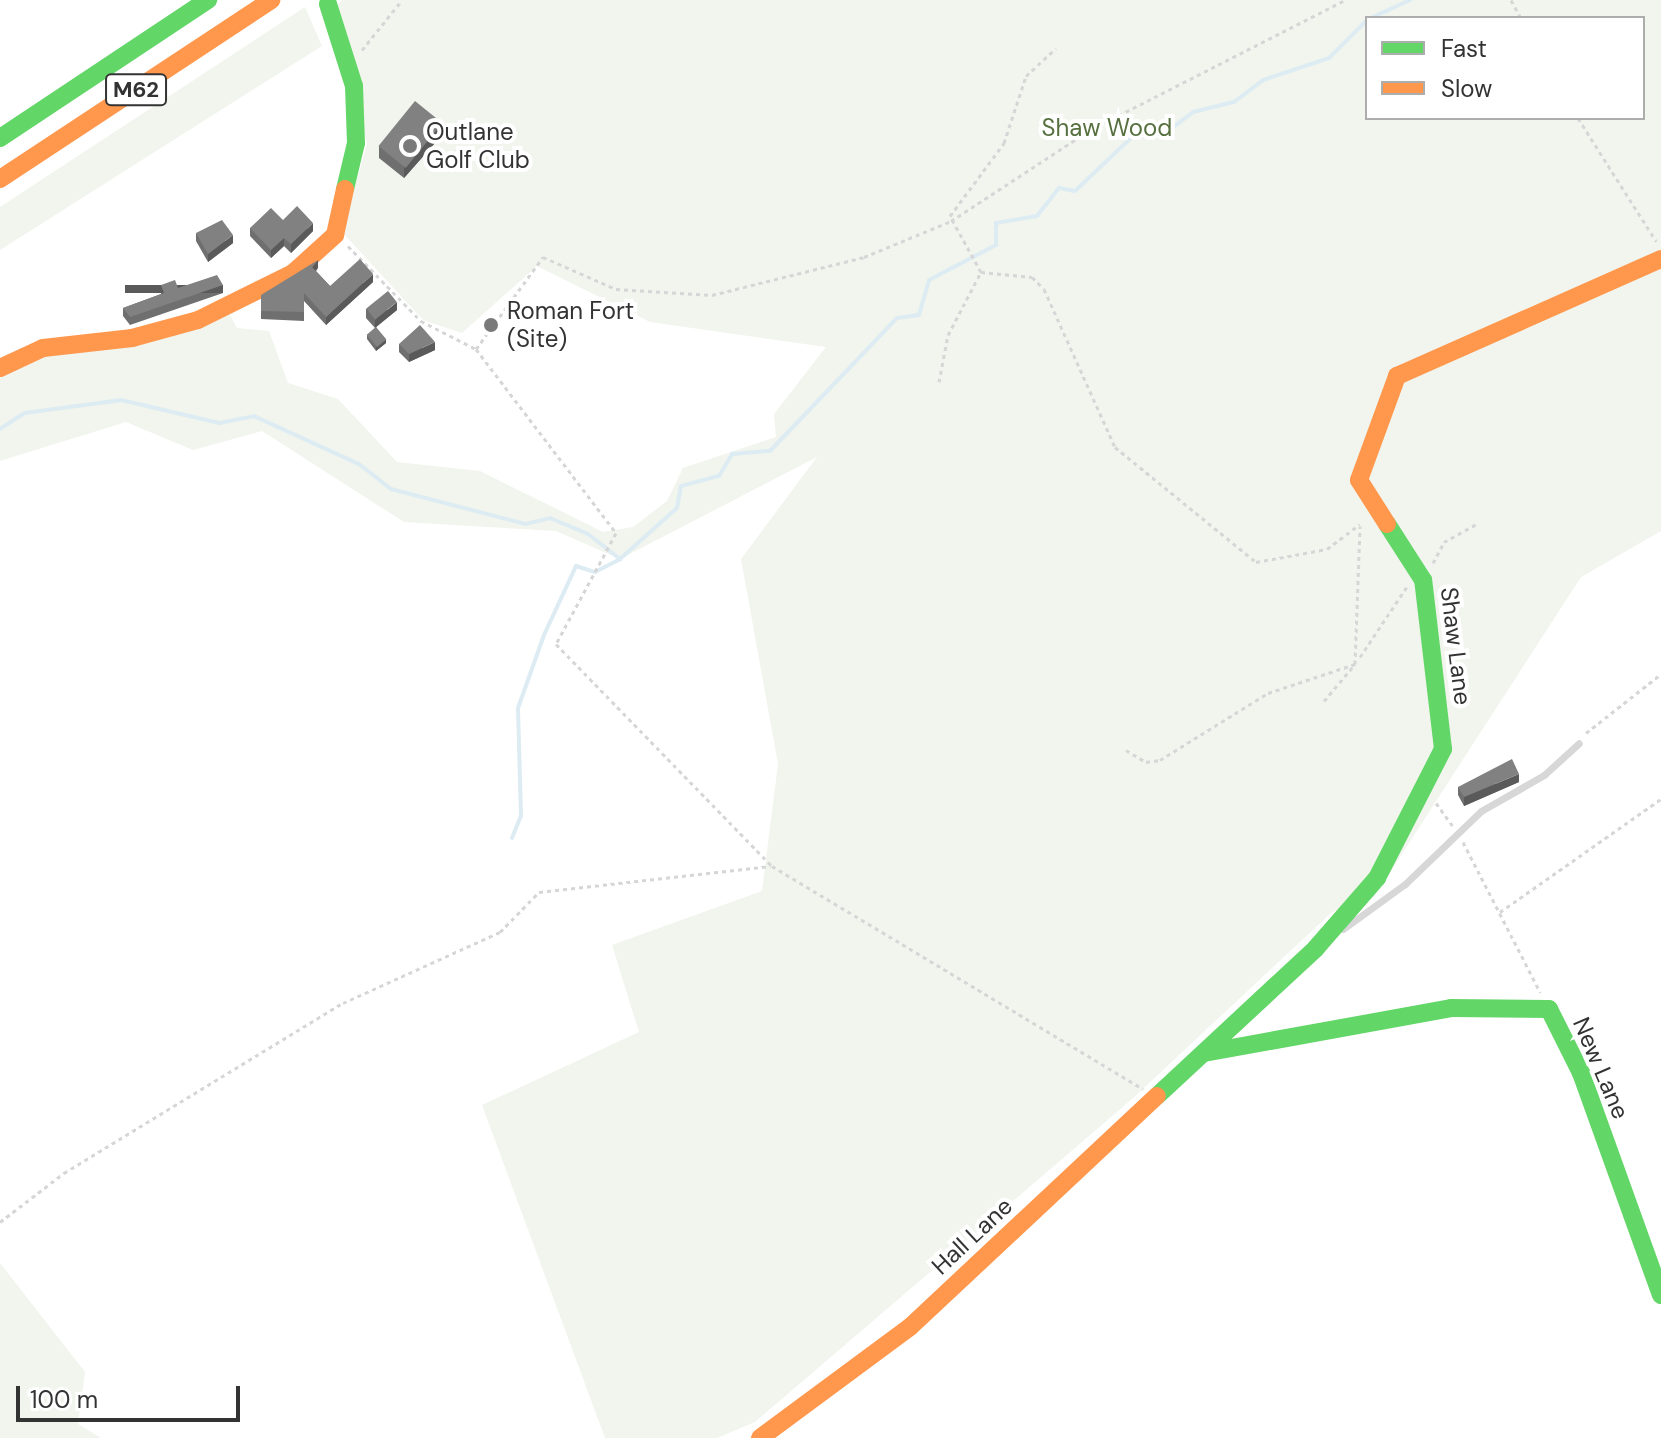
<!DOCTYPE html>
<html>
<head>
<meta charset="utf-8">
<style>
	body { margin:0 }
	#map { position:relative; width:1661px; height:1438px; overflow:hidden; background:#fff; font-family:"DM Sans",sans-serif }
	div>[style] { position:absolute }
	.green>* { inset:0; background:#f1f5ed }
	.stream>* { height:4px; margin:-2px; padding:0 2px; transform-origin:2px; border-radius:2px; background:#ddebf3 }
	.path>* { height:3px; margin-top:-1.5px; transform-origin:0; background:repeating-linear-gradient(90deg,#d6d6d6 0 4px,transparent 0 8px) }
	.lane>* { height:7px; margin:-3.5px; padding:0 3.5px; transform-origin:3.5px; border-radius:3.5px; background:#d7d7d7 }
	.fast>* { height:18px; margin:-9px; padding:0 9px; transform-origin:9px; border-radius:9px; background:#63d668 }
	.slow>* { height:18px; margin:-9px; padding:0 9px; transform-origin:9px; border-radius:9px; background:#ff974d }
	.wall>* { inset:0; background:#6f6f6f }
	.shaded-wall>* { inset:0; background:#5a5a5a; transform-origin:0 0 }
	.building>* { inset:0; background:#818181; transform-origin:0 0 }
	.dots>* { width:22px; height:22px; translate:-50% -50%; box-sizing:border-box; border:4px solid #fff; border-radius:50% }
	span { translate:-50% -50%; white-space:nowrap; text-align:center; line-height:1.15; -webkit-text-stroke:8px #fff; paint-order:stroke }
	.shield-label span { padding:2px 6px; background:#fff; border:2px solid; border-radius:6px; -webkit-text-stroke-width:0 }
	.shield-label { font-size:22px; color:#333; font-weight:700 }
	.park-label { font-size:24px; color:#56703f }
	.poi-label { font-size:24px; color:#333 }
	.left { translate:0 -50%; text-align:left }
	.street-label { font-size:24px; color:#333 }
	.legend { position:absolute; left:1365px; top:16px; width:280px; height:104px; box-sizing:border-box; background:#fff; border:2px solid #adadad; margin:0; padding:10px 14px; list-style:none; font-size:24px; color:#333 }
	.legend li { display:flex; align-items:center; gap:16px; height:40px }
	.legend b { width:40px; border:2px solid #adadad }
	.scale { position:absolute; left:16px; top:1386px; width:224px; height:36px; box-sizing:border-box; border:4px solid #333; border-top:0; padding-left:10px; font-size:24px; line-height:28px; white-space:nowrap; color:#333; -webkit-text-stroke:6px #fff; paint-order:stroke }
</style>
</head>
<body>
<div id="map">
	<div class="green">
		<i style="clip-path:polygon(evenodd,342px 0,1661px 0,1661px 531px,1581px 577px,1374px 897px,1332px 912px,1132px 1099px,755px 1422px,717px 1438px,605px 1438px,482px 1105px,639px 1032px,612px 945px,762px 891px,778px 764px,741px 559px,817px 457px,620px 559px,556px 531px,404px 522px,262px 431px,193px 450px,126px 422px,0 461px,0 376px,41px 353px,229px 313px,237px 328px,269px 331px,288px 383px,338px 399px,397px 462px,480px 471px,603px 532px,633px 527px,667px 501px,683px 468px,776px 437px,774px 414px,826px 347px,650px 322px,537px 266px,462px 333px,423px 320px,342px 232px,367px 144px,334px 9px,342px 0,1367px 18px,1643px 18px,1643px 118px,1367px 118px,1367px 18px)"></i>
		<i style="clip-path:polygon(305px 7px,322px 46px,0 250px,0 207px)"></i>
		<i style="clip-path:polygon(0 1263px,85px 1372px,78px 1424px,101px 1438px,0 1438px)"></i>
	</div>
	<div class="stream">
		<i style="left:1371px;top:18px;width:43px;rotate:-24.8deg"></i>
		<i style="left:0;top:429px;width:30px;rotate:-33deg"></i>
		<i style="left:25px;top:413px;width:97px;rotate:-7.7deg"></i>
		<i style="left:121px;top:400px;width:101px;rotate:13.2deg"></i>
		<i style="left:219px;top:423px;width:36px;rotate:-11deg"></i>
		<i style="left:254px;top:416px;width:115px;rotate:24.6deg"></i>
		<i style="left:359px;top:464px;width:41px;rotate:38deg"></i>
		<i style="left:391px;top:489px;width:138px;rotate:14.6deg"></i>
		<i style="left:525px;top:524px;width:26px;rotate:-13deg"></i>
		<i style="left:550px;top:518px;width:41px;rotate:22.8deg"></i>
		<i style="left:588px;top:534px;width:41px;rotate:38deg"></i>
		<i style="left:620px;top:559px;width:76px;rotate:-41.8deg"></i>
		<i style="left:677px;top:508px;width:22px;rotate:-80deg"></i>
		<i style="left:681px;top:486px;width:39px;rotate:-15deg"></i>
		<i style="left:719px;top:476px;width:26px;rotate:-59deg"></i>
		<i style="left:732px;top:454px;width:38px;rotate:-5deg"></i>
		<i style="left:770px;top:451px;width:184px;rotate:-46.3deg"></i>
		<i style="left:897px;top:318px;width:22px;rotate:-8deg"></i>
		<i style="left:919px;top:315px;width:36px;rotate:-74deg"></i>
		<i style="left:929px;top:280px;width:76px;rotate:-27.6deg"></i>
		<i style="left:996px;top:245px;width:22px;rotate:-90deg"></i>
		<i style="left:996px;top:223px;width:42px;rotate:-9.7deg"></i>
		<i style="left:1037px;top:216px;width:36px;rotate:-52deg"></i>
		<i style="left:1059px;top:188px;width:16px;rotate:11deg"></i>
		<i style="left:1075px;top:191px;width:79px;rotate:-43.5deg"></i>
		<i style="left:1132px;top:137px;width:32px;rotate:-5deg"></i>
		<i style="left:1164px;top:134px;width:36px;rotate:-37deg"></i>
		<i style="left:1193px;top:112px;width:42px;rotate:-13.7deg"></i>
		<i style="left:1234px;top:102px;width:36px;rotate:-37deg"></i>
		<i style="left:1263px;top:80px;width:70px;rotate:-18.4deg"></i>
		<i style="left:1329px;top:58px;width:54px;rotate:-45deg"></i>
		<i style="left:512px;top:838px;width:24px;rotate:-68deg"></i>
		<i style="left:521px;top:816px;width:108px;rotate:-91.6deg"></i>
		<i style="left:518px;top:708px;width:77px;rotate:-70.4deg"></i>
		<i style="left:544px;top:635px;width:76px;rotate:-65.1deg"></i>
		<i style="left:576px;top:566px;width:20px;rotate:18deg"></i>
		<i style="left:595px;top:572px;width:28px;rotate:-27deg"></i>
	</div>
	<div class="path">
		<i style="left:1511px;top:0;width:21px;rotate:61deg"></i>
		<i style="left:362px;top:50px;width:64px;rotate:-51.3deg"></i>
		<i style="left:1578px;top:118px;width:146px;rotate:57.6deg"></i>
		<i style="left:348px;top:246px;width:105px;rotate:45.8deg"></i>
		<i style="left:421px;top:321px;width:62px;rotate:27deg"></i>
		<i style="left:476px;top:349px;width:114px;rotate:-53.9deg"></i>
		<i style="left:543px;top:257px;width:80px;rotate:23.7deg"></i>
		<i style="left:616px;top:289px;width:96px;rotate:3.6deg"></i>
		<i style="left:712px;top:295px;width:157px;rotate:-14deg"></i>
		<i style="left:864px;top:257px;width:94px;rotate:-22.5deg"></i>
		<i style="left:951px;top:221px;width:166px;rotate:-33.2deg"></i>
		<i style="left:1090px;top:130px;width:286px;rotate:-27deg"></i>
		<i style="left:981px;top:272px;width:51px;rotate:5.6deg"></i>
		<i style="left:1032px;top:277px;width:17px;rotate:45deg"></i>
		<i style="left:1044px;top:289px;width:173px;rotate:65.8deg"></i>
		<i style="left:1115px;top:447px;width:182px;rotate:39.2deg"></i>
		<i style="left:1256px;top:562px;width:72px;rotate:-10.4deg"></i>
		<i style="left:1327px;top:549px;width:41px;rotate:-37.1deg"></i>
		<i style="left:476px;top:349px;width:231px;rotate:52.7deg"></i>
		<i style="left:616px;top:533px;width:126px;rotate:118.4deg"></i>
		<i style="left:556px;top:644px;width:310px;rotate:45.8deg"></i>
		<i style="left:772px;top:866px;width:433px;rotate:31deg"></i>
		<i style="left:939px;top:382px;width:48px;rotate:-79.2deg"></i>
		<i style="left:948px;top:335px;width:71px;rotate:-62.4deg"></i>
		<i style="left:981px;top:272px;width:64px;rotate:-119deg"></i>
		<i style="left:950px;top:216px;width:91px;rotate:-53.5deg"></i>
		<i style="left:1004px;top:143px;width:71px;rotate:-71.8deg"></i>
		<i style="left:1026px;top:76px;width:41px;rotate:-43deg"></i>
		<i style="left:1433px;top:563px;width:24px;rotate:-62deg"></i>
		<i style="left:1444px;top:542px;width:38px;rotate:-29deg"></i>
		<i style="left:1360px;top:657px;width:87px;rotate:-56.3deg"></i>
		<i style="left:1324px;top:701px;width:48px;rotate:-50deg"></i>
		<i style="left:1586px;top:733px;width:95px;rotate:-38.2deg"></i>
		<i style="left:1126px;top:750px;width:23px;rotate:31deg"></i>
		<i style="left:1146px;top:762px;width:14px;rotate:-8deg"></i>
		<i style="left:1160px;top:760px;width:127px;rotate:-31.8deg"></i>
		<i style="left:1268px;top:693px;width:92px;rotate:-18.4deg"></i>
		<i style="left:1355px;top:664px;width:138px;rotate:-87.9deg"></i>
		<i style="left:1436px;top:803px;width:29px;rotate:54deg"></i>
		<i style="left:1463px;top:842px;width:169px;rotate:62.8deg"></i>
		<i style="left:1500px;top:912px;width:197px;rotate:-35.1deg"></i>
		<i style="left:0;top:1222px;width:81px;rotate:-37.4deg"></i>
		<i style="left:64px;top:1173px;width:327px;rotate:-31.4deg"></i>
		<i style="left:343px;top:1003px;width:172px;rotate:-24.3deg"></i>
		<i style="left:500px;top:932px;width:56px;rotate:-45.7deg"></i>
		<i style="left:539px;top:892px;width:233px;rotate:-6.4deg"></i>
	</div>
	<div class="lane">
		<i style="left:1343px;top:929px;width:77px;rotate:-36deg"></i>
		<i style="left:1405px;top:884px;width:105px;rotate:-43.8deg"></i>
		<i style="left:1481px;top:811px;width:73px;rotate:-29.7deg"></i>
		<i style="left:1544px;top:775px;width:47px;rotate:-42.4deg"></i>
	</div>
	<div class="fast">
		<i style="left:328px;top:4px;width:86px;rotate:72.4deg"></i>
		<i style="left:354px;top:86px;width:57px;rotate:88deg"></i>
		<i style="left:356px;top:143px;width:47px;rotate:103.4deg"></i>
		<i style="left:0;top:138px;width:250px;rotate:-33.6deg"></i>
		<i style="left:1204px;top:1053px;width:251px;rotate:-10.3deg"></i>
		<i style="left:1451px;top:1008px;width:98px;rotate:0.6deg"></i>
		<i style="left:1549px;top:1009px;width:72px;rotate:63.4deg"></i>
		<i style="left:1581px;top:1073px;width:236px;rotate:70.2deg"></i>
		<i style="left:1157px;top:1096px;width:217px;rotate:-42.9deg"></i>
		<i style="left:1316px;top:948px;width:93px;rotate:-48.9deg"></i>
		<i style="left:1377px;top:878px;width:145px;rotate:-62.9deg"></i>
		<i style="left:1443px;top:749px;width:170px;rotate:-96.7deg"></i>
		<i style="left:1423px;top:580px;width:67px;rotate:-122.7deg"></i>
	</div>
	<div class="slow">
		<i style="left:0;top:179px;width:325px;rotate:-33.4deg"></i>
		<i style="left:0;top:368px;width:47px;rotate:-24.9deg"></i>
		<i style="left:43px;top:348px;width:90px;rotate:-6.4deg"></i>
		<i style="left:132px;top:338px;width:68px;rotate:-15.3deg"></i>
		<i style="left:198px;top:320px;width:106px;rotate:-26.3deg"></i>
		<i style="left:293px;top:273px;width:57px;rotate:-42.1deg"></i>
		<i style="left:335px;top:235px;width:47px;rotate:-77.7deg"></i>
		<i style="left:1387px;top:524px;width:52px;rotate:-122.5deg"></i>
		<i style="left:1359px;top:480px;width:111px;rotate:-69.9deg"></i>
		<i style="left:1397px;top:376px;width:289px;rotate:-23.9deg"></i>
		<i style="left:760px;top:1438px;width:187px;rotate:-36.5deg"></i>
		<i style="left:910px;top:1327px;width:338px;rotate:-43.1deg"></i>
	</div>
	<div class="wall">
		<i style="clip-path:polygon(442px 135px,404px 178px,379px 158px,379px 146px)"></i>
		<i style="clip-path:polygon(283px 220px,313px 231px,291px 253px,284px 246px,271px 258px,250px 236px,250px 228px)"></i>
		<i style="clip-path:polygon(196px 233px,233px 243px,208px 262px,196px 241px)"></i>
		<i style="clip-path:polygon(318px 268px,316px 271px,330px 286px,373px 282px,326px 325px,304px 301px,304px 321px,261px 319px,261px 311px)"></i>
		<i style="clip-path:polygon(161px 285px,178px 288px,223px 293px,130px 325px,123px 316px,123px 308px,161px 294px)"></i>
		<i style="clip-path:polygon(366px 309px,397px 310px,376px 327px,386px 343px,376px 351px,367px 339px,367px 335px,375px 328px,366px 318px)"></i>
		<i style="clip-path:polygon(399px 344px,435px 350px,409px 362px,399px 352px)"></i>
		<i style="clip-path:polygon(1519px 782px,1464px 806px,1458px 795px,1458px 787px)"></i>
	</div>
	<div class="shaded-wall">
		<i style="clip-path:polygon(442px 123px,442px 135px,404px 178px,404px 166px)"></i>
		<i style="clip-path:polygon(313px 223px,313px 231px,291px 253px,291px 244px)"></i>
		<i style="clip-path:polygon(233px 235px,233px 243px,208px 262px,208px 254px)"></i>
		<i style="clip-path:polygon(284px 238px,284px 246px,271px 258px,271px 250px)"></i>
		<i style="clip-path:polygon(318px 260px,318px 268px,312px 275px,312px 267px)"></i>
		<i style="clip-path:polygon(373px 274px,373px 282px,326px 325px,326px 317px)"></i>
		<i style="left:223px;top:285px;width:8px;height:98px;rotate:90deg"></i>
		<i style="clip-path:polygon(397px 302px,397px 310px,375px 328px,375px 320px)"></i>
		<i style="clip-path:polygon(386px 339px,386px 343px,376px 351px,376px 347px)"></i>
		<i style="clip-path:polygon(435px 342px,435px 350px,409px 362px,409px 354px)"></i>
		<i style="clip-path:polygon(1519px 774px,1519px 782px,1464px 806px,1464px 797px)"></i>
	</div>
	<div class="building">
		<i style="left:415px;top:101px;width:35px;height:58px;rotate:39deg"></i>
		<i style="clip-path:polygon(297px 206px,313px 223px,291px 244px,284px 238px,271px 250px,250px 228px,271px 208px,283px 220px)"></i>
		<i style="clip-path:polygon(222px 220px,233px 235px,208px 254px,196px 233px)"></i>
		<i style="clip-path:polygon(360px 259px,373px 274px,326px 317px,304px 293px,304px 312px,261px 311px,261px 295px,318px 260px,312px 267px,330px 286px)"></i>
		<i style="clip-path:polygon(217px 275px,223px 285px,130px 317px,123px 308px,164px 293px,161px 285px,175px 280px,178px 288px)"></i>
		<i style="left:388px;top:291px;width:14px;height:28px;rotate:51deg"></i>
		<i style="clip-path:polygon(420px 325px,435px 342px,409px 354px,399px 344px)"></i>
		<i style="left:376px;top:327px;width:16px;height:12px;rotate:50deg"></i>
		<i style="clip-path:polygon(1512px 759px,1519px 774px,1464px 797px,1458px 787px)"></i>
	</div>
	<div class="dots">
		<i style="left:410px;top:146px;background:#7a7a7a"></i>
		<i style="left:491px;top:325px;background:#7a7a7a"></i>
	</div>
	<div class="shield-label">
		<span style="left:136px;top:90px">M62</span>
	</div>
	<div class="park-label">
		<span style="left:1107px;top:128px">Shaw Wood</span>
	</div>
	<div class="poi-label">
		<span class="left" style="left:426px;top:146px">Outlane<br>Golf Club</span>
		<span class="left" style="left:507px;top:325px">Roman Fort<br>(Site)</span>
	</div>
	<div class="street-label">
		<span style="left:1456px;top:646px;rotate:83deg">Shaw Lane</span>
		<span style="left:1601px;top:1068px;rotate:67deg">New Lane</span>
		<span style="left:972px;top:1236px;rotate:-43deg">Hall Lane</span>
	</div>
	<ul class="legend">
	<li><b style="height:10px;background:#63d668"></b>Fast</li>
	<li><b style="height:10px;background:#ff974d"></b>Slow</li>
	</ul>
	<div class="scale">100 m</div>
</div>
</body>
</html>
